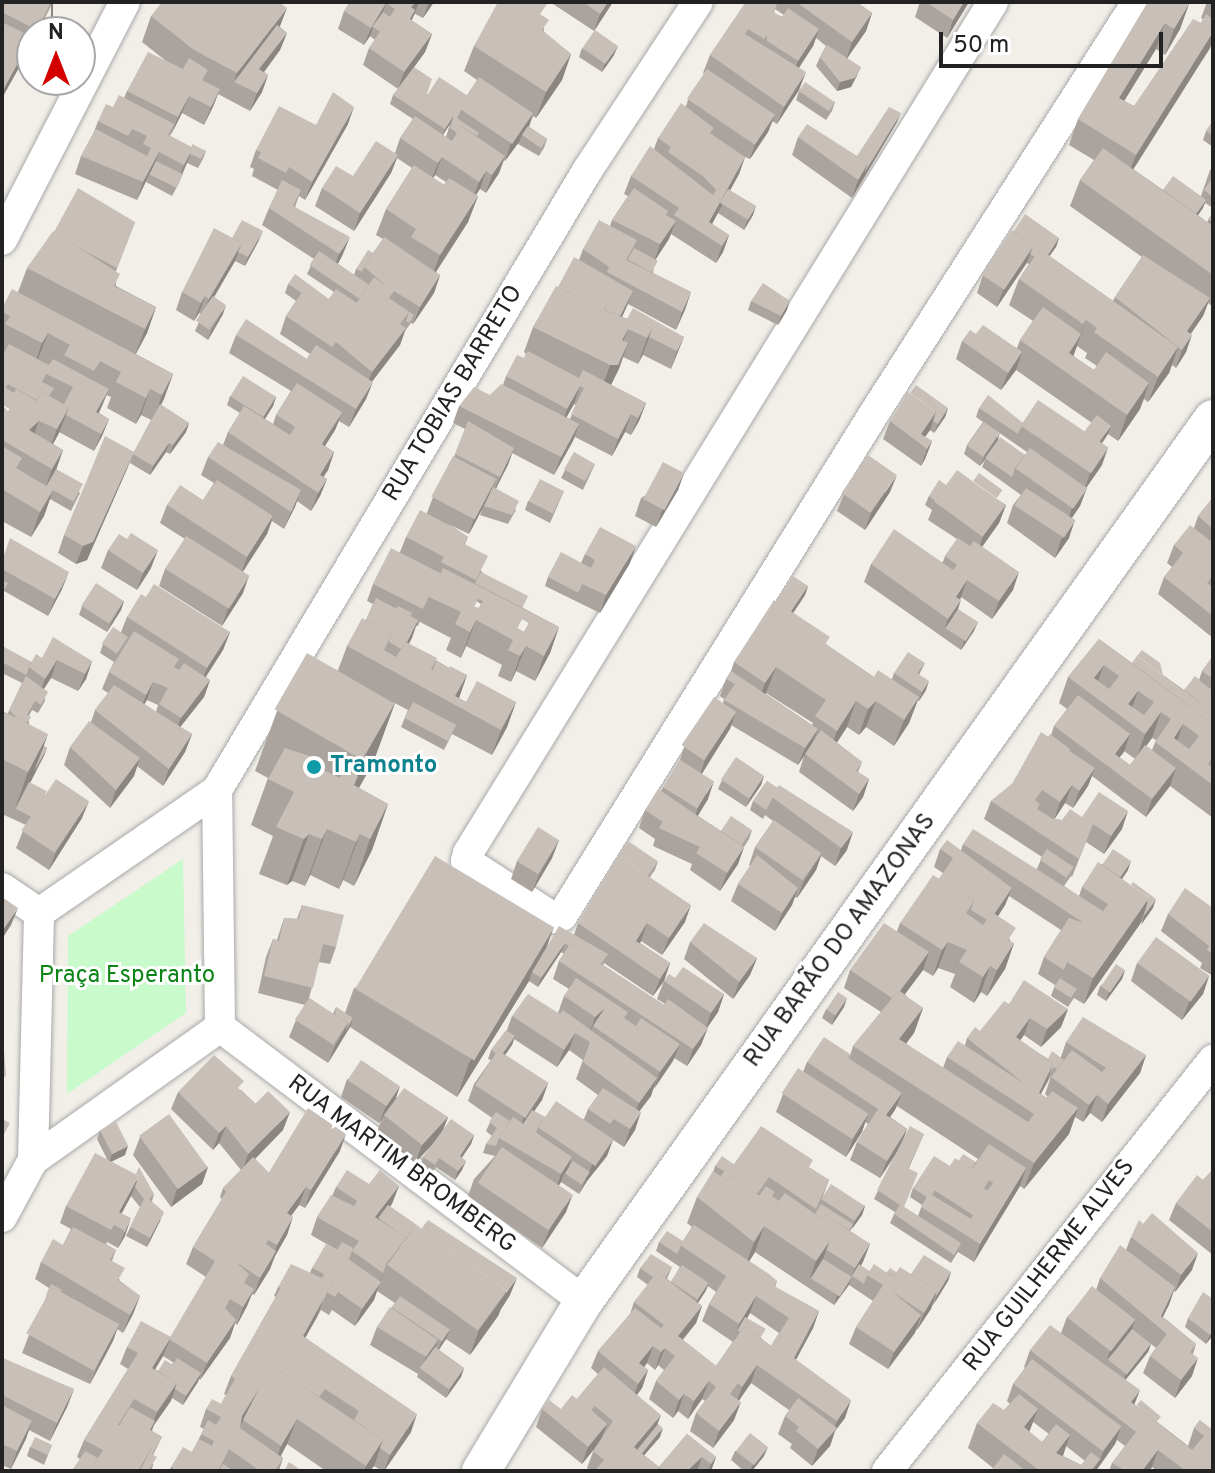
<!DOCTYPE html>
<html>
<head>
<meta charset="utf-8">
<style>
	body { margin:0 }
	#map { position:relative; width:1215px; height:1473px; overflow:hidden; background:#f2efe9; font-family:Overpass,sans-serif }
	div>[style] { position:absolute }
	.park>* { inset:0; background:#c8facc }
	.roads { filter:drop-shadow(0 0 2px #a9a9a9) drop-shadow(0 0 2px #a9a9a9) }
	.minor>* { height:30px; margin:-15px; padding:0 15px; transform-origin:15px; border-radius:15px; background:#fff }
	.tertiary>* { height:38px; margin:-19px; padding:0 19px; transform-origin:19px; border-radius:19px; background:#fff }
	.wall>* { inset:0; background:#aba49e }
	.shaded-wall>* { inset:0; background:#8b8681; transform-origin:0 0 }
	.building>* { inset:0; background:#c7bfb8; transform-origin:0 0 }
	.dots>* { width:22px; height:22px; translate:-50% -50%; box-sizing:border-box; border:4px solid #fff; border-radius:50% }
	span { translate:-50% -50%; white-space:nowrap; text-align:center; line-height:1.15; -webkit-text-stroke:6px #fff; paint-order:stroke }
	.street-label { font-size:24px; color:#222 }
	.culture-label { font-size:24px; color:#0d838f; font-weight:700 }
	.left { translate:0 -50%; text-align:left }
	.park-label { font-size:24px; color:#0c8416 }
	.frame { position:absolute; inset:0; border:4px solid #222; pointer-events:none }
	.north { position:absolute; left:16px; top:16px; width:80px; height:80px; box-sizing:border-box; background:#fff; border:2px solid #a7a7a7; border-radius:50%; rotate:0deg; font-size:22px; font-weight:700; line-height:32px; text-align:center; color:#222 }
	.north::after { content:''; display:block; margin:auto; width:28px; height:36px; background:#d40000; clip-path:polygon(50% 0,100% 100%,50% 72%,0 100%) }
	.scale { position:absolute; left:939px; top:32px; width:224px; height:36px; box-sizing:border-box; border:4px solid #222; border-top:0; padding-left:10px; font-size:24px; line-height:28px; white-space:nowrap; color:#222; -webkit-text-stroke:6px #fff; paint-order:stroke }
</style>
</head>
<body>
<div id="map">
	<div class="park">
		<i style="clip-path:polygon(183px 859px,186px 1013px,67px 1094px,68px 936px)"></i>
	</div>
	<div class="roads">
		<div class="minor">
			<i style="left:993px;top:2px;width:1000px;rotate:121.67deg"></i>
			<i style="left:468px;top:853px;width:8px;rotate:104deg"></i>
			<i style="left:466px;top:861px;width:105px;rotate:32.9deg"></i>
			<i style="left:554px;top:918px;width:8px;rotate:-14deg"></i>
			<i style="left:562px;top:916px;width:593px;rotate:-58.16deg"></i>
			<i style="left:875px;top:412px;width:487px;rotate:-57.4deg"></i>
			<i style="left:2px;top:240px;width:268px;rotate:-62.7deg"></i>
			<i style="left:2px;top:888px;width:45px;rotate:34deg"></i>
			<i style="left:220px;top:1027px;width:456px;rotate:37deg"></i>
			<i style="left:33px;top:1160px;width:247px;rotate:-88.6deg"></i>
			<i style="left:39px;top:913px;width:216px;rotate:-34.6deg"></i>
			<i style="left:217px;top:790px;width:721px;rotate:-59.13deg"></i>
			<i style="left:587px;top:171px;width:202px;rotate:-56.7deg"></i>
			<i style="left:2px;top:1217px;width:65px;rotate:-61.5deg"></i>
			<i style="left:33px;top:1160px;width:229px;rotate:-35.4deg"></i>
			<i style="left:220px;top:1027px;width:237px;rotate:-90.7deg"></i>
			<i style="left:887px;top:1471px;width:525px;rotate:-51.58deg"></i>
		</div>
		<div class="tertiary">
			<i style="left:481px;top:1471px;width:199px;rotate:-58.8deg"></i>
			<i style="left:584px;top:1301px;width:1083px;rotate:-54.51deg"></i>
		</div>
	</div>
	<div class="wall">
		<i style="clip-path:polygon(2px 2px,53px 2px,38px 32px,32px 32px,32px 44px,30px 48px,29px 47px,26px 55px,2px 98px)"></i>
		<i style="clip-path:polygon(evenodd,350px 2px,434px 2px,423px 18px,415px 14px,413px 16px,411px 20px,432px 34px,425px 52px,398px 89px,426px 95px,468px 96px,477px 80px,464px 71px,474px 46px,543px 16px,544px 32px,571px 54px,562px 80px,536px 118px,533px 116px,529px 127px,547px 139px,544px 148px,539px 156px,518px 144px,519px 142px,505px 161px,504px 160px,499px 173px,486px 193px,480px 189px,476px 195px,478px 196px,468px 222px,436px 272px,440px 275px,434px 293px,413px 324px,411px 323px,405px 331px,400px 345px,372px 381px,366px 399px,349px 427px,339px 421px,335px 430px,325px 446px,334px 452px,328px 470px,323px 477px,327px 479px,320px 496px,311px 511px,297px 501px,284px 529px,272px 521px,267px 534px,243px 572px,243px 593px,222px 626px,159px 586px,165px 569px,185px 539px,160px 523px,167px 505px,203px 500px,214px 483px,201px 475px,208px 457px,223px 445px,228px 432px,240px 413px,227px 405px,230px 396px,276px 397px,273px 406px,265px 419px,273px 424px,276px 415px,291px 391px,229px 353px,236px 335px,307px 359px,310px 354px,280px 334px,286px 316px,296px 301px,285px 293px,288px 284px,329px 299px,334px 292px,307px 274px,314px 259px,262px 225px,269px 208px,278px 190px,252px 176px,254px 169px,250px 167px,256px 150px,316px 125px,348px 124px,305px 200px,299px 196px,295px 207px,343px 254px,338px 264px,354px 275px,356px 269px,373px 253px,383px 239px,376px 235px,386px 209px,412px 168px,397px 158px,391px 173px,354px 231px,315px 206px,322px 188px,353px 176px,395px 153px,400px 138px,413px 119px,390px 104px,393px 95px,398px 89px,363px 65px,369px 48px,375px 40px,370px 36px,364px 45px,338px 29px,344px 11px,350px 2px,450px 124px,446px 137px,452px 141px,443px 135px,450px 124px,350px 2px,435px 175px,446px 182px,444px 185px,433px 178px,435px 175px)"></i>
		<i style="clip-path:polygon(550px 2px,613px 2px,594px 31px)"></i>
		<i style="clip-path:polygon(evenodd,746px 2px,859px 2px,859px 4px,872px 13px,866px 31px,847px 58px,857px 76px,851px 87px,837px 91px,816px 66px,820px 57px,826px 46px,816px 38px,813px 46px,799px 68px,799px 90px,777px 124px,772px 121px,768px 132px,750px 159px,745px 157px,739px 174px,730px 190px,753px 215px,744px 230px,718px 213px,712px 224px,729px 235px,723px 252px,716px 263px,671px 234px,655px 260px,653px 273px,691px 292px,676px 330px,628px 304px,622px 317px,684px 337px,671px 369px,643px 355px,638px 364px,623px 357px,611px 385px,646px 403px,639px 421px,631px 435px,625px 432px,612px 456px,575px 437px,554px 475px,512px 453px,496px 489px,516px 510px,508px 524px,480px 515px,482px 509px,469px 534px,450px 525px,468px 537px,465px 544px,482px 572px,523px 608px,559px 627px,550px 653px,535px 681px,516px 671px,511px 682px,498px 676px,502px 665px,466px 646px,461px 658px,446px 650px,451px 638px,420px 622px,420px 621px,418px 626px,416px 626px,409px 644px,449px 668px,467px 675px,459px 698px,466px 702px,516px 702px,507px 727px,492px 755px,452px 734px,444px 750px,401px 727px,408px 710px,389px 700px,395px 703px,373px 763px,359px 788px,388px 804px,372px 850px,354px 886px,343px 880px,339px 889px,310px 875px,305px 886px,292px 881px,287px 885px,259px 874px,273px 836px,251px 825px,268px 778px,255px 771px,277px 711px,338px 670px,347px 646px,366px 620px,373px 604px,367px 601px,373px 584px,400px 552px,406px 537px,427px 513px,433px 497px,454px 457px,465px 429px,453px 423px,459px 406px,490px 395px,503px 385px,506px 376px,524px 358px,526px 354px,524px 352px,533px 327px,558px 287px,579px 260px,583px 249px,610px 226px,612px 220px,628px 196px,624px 194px,631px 176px,654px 149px,658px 138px,686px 106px,688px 100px,704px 74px,703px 73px,710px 55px,746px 2px,775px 9px,784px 15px,782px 17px,774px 13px,775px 9px,746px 2px,574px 404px,576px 405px,570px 419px,566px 417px,574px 404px,746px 2px,476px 601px,481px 604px,479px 608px,474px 607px,476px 601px,746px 2px,522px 619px,529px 623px,524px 632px,517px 628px,522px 619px)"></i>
		<i style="clip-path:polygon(920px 2px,969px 2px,947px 38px,915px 17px)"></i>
		<i style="clip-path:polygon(evenodd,1148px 2px,1189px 4px,1180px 29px,1165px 55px,1156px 49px,1124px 101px,1134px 106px,1201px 23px,1203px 19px,1201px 18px,1207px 2px,1213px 2px,1213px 39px,1210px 48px,1133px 169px,1163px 190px,1201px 196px,1210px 170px,1213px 166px,1213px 208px,1205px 203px,1198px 215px,1207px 222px,1213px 212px,1213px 305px,1212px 306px,1208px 303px,1203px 316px,1191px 334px,1186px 352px,1176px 368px,1172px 365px,1169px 373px,1148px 402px,1144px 399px,1140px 409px,1118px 441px,1108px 434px,1102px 443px,1102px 465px,1086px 488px,1080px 506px,1072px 518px,1069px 538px,1055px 558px,1007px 523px,1013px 505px,1021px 495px,982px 467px,985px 460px,980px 466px,964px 454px,967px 445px,983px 422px,976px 417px,979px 408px,1023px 423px,1085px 432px,1092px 423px,1016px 370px,1001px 390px,956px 359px,962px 341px,976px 334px,1017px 348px,1020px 340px,1033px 321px,1009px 305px,1019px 279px,1029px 264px,1027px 263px,997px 307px,977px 293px,983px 275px,1014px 231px,1059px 238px,1056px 247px,1049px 256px,1113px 301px,1115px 297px,1142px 257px,1070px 206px,1080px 180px,1094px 160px,1069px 145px,1078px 119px,1148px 2px,1077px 346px,1087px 353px,1085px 358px,1097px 366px,1094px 370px,1073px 356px,1077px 346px,1148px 2px,995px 430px,1027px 452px,1025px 455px,998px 440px,995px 430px)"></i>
		<i style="clip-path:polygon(151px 16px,280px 27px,287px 33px,280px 50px,264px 72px,268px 75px,262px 92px,250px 111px,218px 94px,204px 125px,182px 113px,170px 136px,191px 147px,206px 151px,203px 159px,198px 168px,187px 163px,179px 183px,172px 196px,146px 182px,137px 200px,75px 174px,81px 156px,94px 132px,98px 121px,124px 98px,127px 91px,166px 61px,142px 42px)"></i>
		<i style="clip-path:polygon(582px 48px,614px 55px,602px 72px,579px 57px)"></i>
		<i style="clip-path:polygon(799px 91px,835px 102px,832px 111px,826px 120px,796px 100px)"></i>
		<i style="clip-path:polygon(1213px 121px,1213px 147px,1203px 140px,1206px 131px)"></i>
		<i style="clip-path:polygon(897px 122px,852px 198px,792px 155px,798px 137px,857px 156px)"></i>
		<i style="clip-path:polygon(135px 222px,116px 271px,116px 286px,156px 307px,147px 333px,136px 354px,173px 374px,161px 405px,189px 423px,186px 432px,170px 454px,166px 452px,150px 475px,130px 463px,133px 454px,151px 420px,141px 415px,136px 424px,107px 408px,111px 397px,106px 395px,99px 413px,109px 419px,102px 436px,94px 451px,59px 432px,53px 444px,63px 450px,56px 469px,80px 493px,71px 511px,50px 499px,44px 516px,31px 537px,2px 521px,2px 405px,8px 412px,10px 409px,2px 404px,3px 354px,2px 353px,2px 308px,18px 292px,27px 268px,54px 232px)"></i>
		<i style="clip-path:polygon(232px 238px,259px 240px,245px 266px,235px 261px,214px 297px,223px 314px,208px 340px,195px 331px,202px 315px,199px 313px,194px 321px,176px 310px,182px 292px)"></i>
		<i style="clip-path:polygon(751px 301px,787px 310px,778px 325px,748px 310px)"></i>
		<i style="clip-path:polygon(948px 408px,945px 417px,934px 433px,930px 430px,925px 437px,932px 441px,925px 459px,921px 466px,883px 439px,890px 421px)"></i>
		<i style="clip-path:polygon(595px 464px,583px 490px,561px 478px,565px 470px)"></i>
		<i style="clip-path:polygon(127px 469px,87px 560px,76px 564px,58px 553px,64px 535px)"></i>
		<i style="clip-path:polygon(684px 473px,678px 490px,656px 527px,635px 516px,641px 498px)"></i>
		<i style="clip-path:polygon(946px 485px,998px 500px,1006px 505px,999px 523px,982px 547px,1013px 590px,992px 619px,961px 597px,958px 609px,974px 631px,961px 650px,864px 582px,871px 564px,943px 562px,945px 556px,957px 539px,928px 520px,932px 510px,925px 505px,929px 496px)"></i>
		<i style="clip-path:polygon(564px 491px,550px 523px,525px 510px,528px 501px)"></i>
		<i style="clip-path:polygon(890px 492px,865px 530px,837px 511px,844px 494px)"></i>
		<i style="clip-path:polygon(1213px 495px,1213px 638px,1158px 594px,1164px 577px,1172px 567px,1167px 563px,1174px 545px,1194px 528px,1198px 516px,1212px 499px)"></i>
		<i style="clip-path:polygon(127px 539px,151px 568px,137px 590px,101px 568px,108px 550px)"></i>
		<i style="clip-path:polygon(585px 554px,630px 563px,600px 613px,545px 586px,548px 577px,581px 563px)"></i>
		<i style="clip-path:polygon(2px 561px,62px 589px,48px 616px,4px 591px,2px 598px)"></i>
		<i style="clip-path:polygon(evenodd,808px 586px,805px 595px,793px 613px,827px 645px,874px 677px,892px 679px,894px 673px,925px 663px,919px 675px,926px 690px,919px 701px,918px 700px,909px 723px,894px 746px,866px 727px,859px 735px,847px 727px,837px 743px,862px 762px,858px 772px,869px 779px,863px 797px,853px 811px,799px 772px,804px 756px,798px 765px,731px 725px,702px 774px,708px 799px,698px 816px,721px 831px,752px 830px,749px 839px,744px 847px,738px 864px,720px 891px,690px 870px,692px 864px,653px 846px,655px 839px,639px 828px,645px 810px,661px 791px,680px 760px,684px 747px,723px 703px,724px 699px,720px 696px,726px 679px,731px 671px,734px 662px,777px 602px,808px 586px,766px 693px,813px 723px,812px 725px,766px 694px,766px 693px)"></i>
		<i style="clip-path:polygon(evenodd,146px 597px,230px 632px,223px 650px,206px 677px,210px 680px,204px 697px,180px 727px,192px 734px,185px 752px,163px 786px,137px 766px,134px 776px,110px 808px,64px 765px,70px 747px,91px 722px,95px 710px,108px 693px,102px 689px,109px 672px,114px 662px,100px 653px,103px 644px,121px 632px,127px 617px,146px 597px,147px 700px,158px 705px,156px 712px,144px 704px,147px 700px)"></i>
		<i style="clip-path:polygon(124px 601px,121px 610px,107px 632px,79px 615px,82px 606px)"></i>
		<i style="clip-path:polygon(evenodd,1099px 639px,1132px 663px,1163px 675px,1184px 690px,1199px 680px,1202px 671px,1213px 656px,1213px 691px,1202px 683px,1213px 692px,1213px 818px,1170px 786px,1146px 817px,1092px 776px,1088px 786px,1073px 808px,1065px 803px,1054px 819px,1062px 820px,1082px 817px,1122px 829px,1104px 854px,1086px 842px,1072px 877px,1071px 876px,1064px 886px,1079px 896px,1082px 887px,1102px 864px,1128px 870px,1122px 879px,1153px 908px,1140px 924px,1084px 1004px,1074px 998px,1068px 1007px,1051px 996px,1055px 985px,1038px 974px,1044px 957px,1061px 930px,1009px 896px,1005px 905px,998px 916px,1011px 942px,1014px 943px,1005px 969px,987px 996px,981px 992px,974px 1003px,950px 987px,955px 974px,938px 968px,933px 976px,923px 970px,905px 994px,907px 997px,923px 1008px,914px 1033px,906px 1044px,943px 1068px,947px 1057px,965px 1045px,967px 1038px,980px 1031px,1009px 1004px,1068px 1009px,1061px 1027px,1041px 1047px,1024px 1035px,1020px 1040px,1040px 1054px,1048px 1059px,1061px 1057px,1066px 1042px,1146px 1055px,1140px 1073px,1102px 1122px,1090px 1113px,1083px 1122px,1075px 1117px,1069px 1134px,1024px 1189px,1020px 1186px,974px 1262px,958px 1252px,951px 1263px,890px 1223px,895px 1212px,874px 1199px,895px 1155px,880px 1178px,850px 1160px,857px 1142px,868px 1124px,865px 1122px,862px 1132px,846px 1157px,776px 1112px,783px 1094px,803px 1072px,807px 1062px,850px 1054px,849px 1059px,853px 1046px,881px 1012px,844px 988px,850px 970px,897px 931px,900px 923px,939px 879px,943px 873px,934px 867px,940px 849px,961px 850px,963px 844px,1037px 869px,1042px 857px,984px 819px,991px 801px,1012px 784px,1051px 735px,1054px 726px,1067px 709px,1059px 703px,1068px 677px,1099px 639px,1152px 738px,1156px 740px,1152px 750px,1146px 746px,1152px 738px,1099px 639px,1124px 751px,1135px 759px,1130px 765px,1119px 757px,1124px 751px,1099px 639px,1051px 1076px,1045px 1094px,1048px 1097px,1047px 1098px,1041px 1094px,1051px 1076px,1099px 639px,897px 1106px,978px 1159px,976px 1162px,959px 1161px,913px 1188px,910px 1197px,922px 1205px,918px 1216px,904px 1207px,909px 1168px,924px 1134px,903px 1140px,907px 1129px,890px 1117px,897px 1106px)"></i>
		<i style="clip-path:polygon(2px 646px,31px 662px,42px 658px,92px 661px,86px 679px,78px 691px,51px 678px,44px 689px,45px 701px,38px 713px,32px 710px,29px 716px,29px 724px,44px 746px,47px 748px,30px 783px,45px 796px,82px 818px,49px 870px,16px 848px,23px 831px,26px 825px,2px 814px,2px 713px,8px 713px,22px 683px,2px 673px)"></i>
		<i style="clip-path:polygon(764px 776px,761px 785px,746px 807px,718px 789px,722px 780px)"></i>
		<i style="clip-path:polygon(767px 781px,847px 850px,835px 866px,821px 856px,816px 870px,797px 898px,795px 897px,792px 905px,775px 931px,731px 901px,738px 884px,750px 866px,749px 865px,755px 847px,773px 821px,765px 815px,763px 819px,750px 810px,753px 801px)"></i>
		<i style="clip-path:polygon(559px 840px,552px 858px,532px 892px,511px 879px,517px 861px)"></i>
		<i style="clip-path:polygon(evenodd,658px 861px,655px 870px,650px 877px,685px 922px,662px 955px,641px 941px,640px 943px,670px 963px,664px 981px,653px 996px,604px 963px,603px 965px,664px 1005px,665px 1004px,657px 999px,664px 981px,675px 978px,724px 994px,718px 1012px,707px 1027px,701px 1045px,687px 1066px,674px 1058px,653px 1089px,651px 1096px,639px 1111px,635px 1130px,624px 1147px,613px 1140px,607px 1156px,587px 1181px,579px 1194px,561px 1182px,559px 1185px,566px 1212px,542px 1248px,468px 1196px,474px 1179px,495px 1156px,483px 1153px,486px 1144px,492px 1136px,486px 1131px,492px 1118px,468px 1101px,474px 1084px,491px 1060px,488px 1059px,491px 1050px,507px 1030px,512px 1016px,558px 1013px,564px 996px,569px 989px,553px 979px,559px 961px,564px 954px,561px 952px,538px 987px,529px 981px,457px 1097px,350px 1027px,328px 1063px,289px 1037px,296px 1020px,305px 1005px,258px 993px,266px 957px,273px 939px,277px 940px,284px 918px,297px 919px,302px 905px,336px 947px,330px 964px,319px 962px,309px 998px,333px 1014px,336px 1007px,345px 1013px,354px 988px,547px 947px,574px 935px,578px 923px,658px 861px,514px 1039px,557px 1067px,569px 1050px,583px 1060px,576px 1079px,598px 1095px,588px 1109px,584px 1119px,545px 1117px,534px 1111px,542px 1100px,548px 1083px,505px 1055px,512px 1045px,514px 1039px)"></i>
		<i style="clip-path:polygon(1213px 902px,1213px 976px,1200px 968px,1202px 963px,1161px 931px,1168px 914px,1211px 907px)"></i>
		<i style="clip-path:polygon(690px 942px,757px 958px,750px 975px,733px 999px,684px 959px)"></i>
		<i style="clip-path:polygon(1137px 963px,1209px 976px,1203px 994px,1182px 1020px,1131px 981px)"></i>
		<i style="clip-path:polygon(1125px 970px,1122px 979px,1106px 1001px,1097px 995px,1100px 986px)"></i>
		<i style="clip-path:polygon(844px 1007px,832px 1025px,822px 1018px,826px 1009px)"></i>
		<i style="clip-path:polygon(347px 1079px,448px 1117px,443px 1130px,474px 1135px,471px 1144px,462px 1158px,462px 1170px,455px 1180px,436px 1167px,431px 1174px,420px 1166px,423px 1157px,432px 1145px,415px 1163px,377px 1132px,381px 1121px,379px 1123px,341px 1097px)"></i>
		<i style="clip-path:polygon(evenodd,241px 1090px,283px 1130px,255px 1159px,269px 1173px,340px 1151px,305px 1208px,299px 1205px,291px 1216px,287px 1235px,275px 1256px,270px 1269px,254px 1295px,252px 1294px,247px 1306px,237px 1325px,235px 1323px,230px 1338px,200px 1380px,199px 1379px,183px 1405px,172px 1398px,154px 1425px,152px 1431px,162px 1437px,153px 1455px,153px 1466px,151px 1471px,72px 1471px,80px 1459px,77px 1457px,84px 1440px,128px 1369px,120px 1364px,127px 1347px,171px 1337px,206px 1277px,186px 1264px,193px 1247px,222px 1199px,220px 1197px,223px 1188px,241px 1170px,219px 1143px,213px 1150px,171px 1109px,178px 1092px,241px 1090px,163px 1356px,174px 1363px,158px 1371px,155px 1369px,163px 1356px)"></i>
		<i style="clip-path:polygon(100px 1130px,125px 1155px,111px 1161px,154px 1194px,152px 1201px,160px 1221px,147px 1247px,126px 1236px,140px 1207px,131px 1196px,122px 1213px,125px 1236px,118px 1248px,107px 1242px,106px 1244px,116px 1250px,112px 1261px,120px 1281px,140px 1296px,133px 1314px,123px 1333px,117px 1329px,113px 1341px,90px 1384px,22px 1353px,29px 1335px,44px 1304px,49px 1288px,35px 1279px,41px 1262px,63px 1245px,71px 1229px,60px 1223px,66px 1206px,107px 1159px,97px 1139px)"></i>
		<i style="clip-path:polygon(140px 1137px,208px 1167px,202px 1184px,171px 1207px,133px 1155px)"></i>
		<i style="clip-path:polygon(evenodd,734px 1164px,810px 1168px,829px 1180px,823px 1196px,865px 1206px,862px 1215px,850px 1231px,870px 1244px,861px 1266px,869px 1271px,911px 1274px,951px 1272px,948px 1281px,917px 1330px,916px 1329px,888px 1369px,849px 1344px,856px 1327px,873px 1301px,849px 1285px,834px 1305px,755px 1252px,749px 1261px,777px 1281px,775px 1287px,819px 1311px,813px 1328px,796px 1360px,845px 1418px,835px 1431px,830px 1446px,812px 1466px,790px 1448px,792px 1444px,778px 1434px,785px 1416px,789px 1410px,751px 1383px,739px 1401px,734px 1420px,713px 1448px,690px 1431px,696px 1413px,705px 1401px,702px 1399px,688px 1419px,678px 1411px,673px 1418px,649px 1399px,656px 1381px,664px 1370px,658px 1365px,655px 1370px,647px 1363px,644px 1367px,648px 1370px,642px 1388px,637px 1395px,658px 1424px,660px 1437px,644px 1455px,659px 1467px,687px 1434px,716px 1457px,711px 1471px,590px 1471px,587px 1468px,594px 1449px,582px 1464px,536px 1427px,542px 1409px,561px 1409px,577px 1399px,598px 1374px,591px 1368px,598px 1351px,630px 1314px,634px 1302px,648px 1285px,637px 1277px,640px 1268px,672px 1267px,667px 1279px,671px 1282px,680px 1267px,656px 1251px,659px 1242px,683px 1241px,692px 1227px,687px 1223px,697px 1197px,713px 1172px,715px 1166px,734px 1164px,708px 1286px,716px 1292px,709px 1304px,702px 1321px,733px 1342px,734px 1340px,716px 1366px,683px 1340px,696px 1323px,702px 1306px,698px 1303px,705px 1292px,708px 1286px,734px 1164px,750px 1313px,779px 1333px,771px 1346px,762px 1339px,747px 1318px,750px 1313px)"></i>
		<i style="clip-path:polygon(1213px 1164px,1213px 1255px,1169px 1220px,1176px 1203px,1210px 1174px)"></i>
		<i style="clip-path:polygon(369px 1184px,399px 1186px,390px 1207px,510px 1295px,501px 1309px,498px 1316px,470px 1355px,446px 1339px,439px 1350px,464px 1368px,461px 1377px,446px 1398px,417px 1377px,418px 1374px,370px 1345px,377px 1327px,395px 1303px,377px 1291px,374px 1300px,355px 1326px,332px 1310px,329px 1315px,321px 1310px,305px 1338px,411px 1432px,384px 1471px,382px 1471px,374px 1466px,370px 1471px,326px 1471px,287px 1444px,281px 1456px,283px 1458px,279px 1471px,169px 1471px,171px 1467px,192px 1452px,204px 1429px,200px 1427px,206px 1409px,221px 1404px,226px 1395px,224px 1394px,231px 1376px,276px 1297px,274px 1296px,278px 1287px,310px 1273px,312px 1268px,337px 1250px,311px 1235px,317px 1217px,332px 1196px,336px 1187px)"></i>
		<i style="clip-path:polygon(evenodd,1131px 1237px,1192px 1270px,1175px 1292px,1174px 1291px,1163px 1317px,1196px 1344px,1193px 1354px,1192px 1376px,1175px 1398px,1143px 1373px,1150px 1356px,1156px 1348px,1151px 1344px,1148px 1352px,1125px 1380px,1134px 1404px,1192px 1449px,1188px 1446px,1194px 1428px,1200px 1420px,1213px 1471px,1157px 1471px,1152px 1467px,1149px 1471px,1109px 1471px,1112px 1463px,1125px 1446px,1117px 1440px,1115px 1444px,1097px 1468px,1091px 1471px,991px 1471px,993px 1468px,968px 1448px,977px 1423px,1004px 1410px,1010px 1404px,1007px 1401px,1013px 1384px,1025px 1368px,1024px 1367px,1030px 1350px,1061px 1333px,1067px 1317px,1096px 1290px,1100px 1278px,1126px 1250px,1131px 1237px,1033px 1422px,1049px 1434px,1042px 1442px,1029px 1432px,1033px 1422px,1131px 1237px,1066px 1446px,1085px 1461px,1081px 1465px,1063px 1456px,1066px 1446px)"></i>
		<i style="clip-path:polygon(1188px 1318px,1213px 1335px,1206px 1344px,1185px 1327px)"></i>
		<i style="clip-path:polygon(2px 1360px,74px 1389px,67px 1407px,50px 1441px,29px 1430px,11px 1469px,2px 1465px,2px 1466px)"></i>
		<i style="clip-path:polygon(52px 1445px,44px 1465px,27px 1456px,30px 1447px)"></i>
		<i style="clip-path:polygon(735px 1451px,764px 1456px,752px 1471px,744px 1471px,731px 1460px)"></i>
	</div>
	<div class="shaded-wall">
		<i style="left:51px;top:2px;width:2px;height:34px"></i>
		<i style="clip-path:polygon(416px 2px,419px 2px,409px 28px,411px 7px)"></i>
		<i style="clip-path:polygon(429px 2px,434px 2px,423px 18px)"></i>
		<i style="clip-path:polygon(608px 2px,613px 2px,594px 31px,600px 14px)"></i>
		<i style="clip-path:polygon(964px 2px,969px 2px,947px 38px,953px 20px)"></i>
		<i style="clip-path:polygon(386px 3px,380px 21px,373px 27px,370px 36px,364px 45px,371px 28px)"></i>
		<i style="clip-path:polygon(1189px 4px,1180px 29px,1165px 55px,1174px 29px)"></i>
		<i style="clip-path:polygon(287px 8px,277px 34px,234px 82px,237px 73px)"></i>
		<i style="clip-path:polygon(872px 13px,866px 31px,846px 60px,852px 42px)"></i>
		<i style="clip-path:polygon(1165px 23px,1156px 49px,1110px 124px,1119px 98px)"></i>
		<i style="clip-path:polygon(819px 29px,813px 46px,792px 78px,798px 61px)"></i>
		<i style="clip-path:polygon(1213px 32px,1213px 39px,1210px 48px,1126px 181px,1136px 155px)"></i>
		<i style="clip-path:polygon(287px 33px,280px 50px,253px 87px,259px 69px)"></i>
		<i style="clip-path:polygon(432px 34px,425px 52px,398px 89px,404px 72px)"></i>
		<i style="clip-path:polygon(32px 38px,26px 55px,2px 98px,2px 92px)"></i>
		<i style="clip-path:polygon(618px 46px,614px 55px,602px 72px,605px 63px)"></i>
		<i style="clip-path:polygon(571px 54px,562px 80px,536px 118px,546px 92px)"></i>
		<i style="clip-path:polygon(861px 67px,851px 87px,837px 91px,840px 82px)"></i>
		<i style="clip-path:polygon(806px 72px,799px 90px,777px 124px,784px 107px)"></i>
		<i style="clip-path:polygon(268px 75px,262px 92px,250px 111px,257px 93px)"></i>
		<i style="clip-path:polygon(220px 89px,213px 107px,204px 125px,211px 107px)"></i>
		<i style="clip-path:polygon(189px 96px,182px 113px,171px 135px,178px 117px)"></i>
		<i style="clip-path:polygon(354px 107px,348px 124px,305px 200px,312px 182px)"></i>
		<i style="clip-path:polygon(901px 113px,897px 122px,852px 198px,858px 180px)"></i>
		<i style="clip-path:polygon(533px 114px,527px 131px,522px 135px,519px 142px,505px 161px,511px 143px)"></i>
		<i style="clip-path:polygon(454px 115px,450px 124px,441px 138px,445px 129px)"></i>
		<i style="clip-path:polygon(775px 115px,768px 132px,750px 159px,756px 142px)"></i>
		<i style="clip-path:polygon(193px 148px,186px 165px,178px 182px,184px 165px)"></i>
		<i style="clip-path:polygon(159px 152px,153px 170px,149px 174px,137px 200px,143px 182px)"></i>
		<i style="clip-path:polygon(398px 155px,391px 173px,354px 231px,360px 213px)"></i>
		<i style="clip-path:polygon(505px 156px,499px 173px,486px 193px,492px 175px)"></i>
		<i style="clip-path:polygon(442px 157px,435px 175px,431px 181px,438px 163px)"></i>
		<i style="clip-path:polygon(745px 157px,739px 174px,706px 235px,709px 222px)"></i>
		<i style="clip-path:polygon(486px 171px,480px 189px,472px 200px,479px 182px)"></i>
		<i style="clip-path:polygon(478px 196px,468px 222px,430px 281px,440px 255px)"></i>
		<i style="clip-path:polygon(1206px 200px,1203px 208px,1190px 227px,1193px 218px)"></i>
		<i style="clip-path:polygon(756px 206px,753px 215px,744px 230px,747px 221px)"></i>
		<i style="clip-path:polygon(676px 221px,669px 239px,654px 262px,660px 244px)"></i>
		<i style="clip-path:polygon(263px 231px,259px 240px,245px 266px,248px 257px)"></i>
		<i style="clip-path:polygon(729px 235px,723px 252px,716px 263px,722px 246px)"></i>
		<i style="clip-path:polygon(350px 237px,343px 254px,333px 272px,339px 254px)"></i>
		<i style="clip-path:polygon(1059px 238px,1056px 247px,1039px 271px,1043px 262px)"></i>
		<i style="clip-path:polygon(242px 243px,235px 261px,203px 316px,209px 299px)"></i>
		<i style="clip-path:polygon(1034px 245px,1027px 262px,997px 307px,1003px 290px)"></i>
		<i style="clip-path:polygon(440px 275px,434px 293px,413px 324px,420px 307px)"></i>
		<i style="clip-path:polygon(633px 291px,626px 308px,612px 339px,618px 321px)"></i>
		<i style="clip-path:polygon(691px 292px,685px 310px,676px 330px,682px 312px)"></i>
		<i style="clip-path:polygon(205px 296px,199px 313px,194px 321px,201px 303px)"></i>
		<i style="clip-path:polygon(1210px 298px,1203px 316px,1180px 348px,1187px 331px)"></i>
		<i style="clip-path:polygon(790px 301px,787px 310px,778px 325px,781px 316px)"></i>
		<i style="clip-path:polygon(226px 305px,223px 314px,208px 340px,211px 331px)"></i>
		<i style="clip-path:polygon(156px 307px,147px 333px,135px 355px,145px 329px)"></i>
		<i style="clip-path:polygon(1086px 320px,1072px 360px,1069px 353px,1078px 340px)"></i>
		<i style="clip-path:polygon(406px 328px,400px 345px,368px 387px,363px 397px,372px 372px)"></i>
		<i style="clip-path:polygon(628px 329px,618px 355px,628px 343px,619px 369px,608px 391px,601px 391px,610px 365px)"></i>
		<i style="clip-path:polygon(652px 329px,643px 354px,638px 364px,647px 338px)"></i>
		<i style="clip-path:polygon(48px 333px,38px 359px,33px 369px,42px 343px)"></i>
		<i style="clip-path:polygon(1192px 335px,1186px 352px,1176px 368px,1182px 350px)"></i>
		<i style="clip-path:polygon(684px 337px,677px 354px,671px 369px,677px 351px)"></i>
		<i style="clip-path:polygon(1178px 347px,1169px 373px,1148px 402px,1158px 377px)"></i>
		<i style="clip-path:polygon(1022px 352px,1016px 370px,1001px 390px,1008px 373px)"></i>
		<i style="clip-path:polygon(173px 374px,164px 399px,153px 421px,162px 395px)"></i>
		<i style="clip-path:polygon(373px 382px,366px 399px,349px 427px,356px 409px)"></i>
		<i style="clip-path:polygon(1149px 383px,1140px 409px,1118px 441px,1127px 415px)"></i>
		<i style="clip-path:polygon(580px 386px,574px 404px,561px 427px,567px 409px)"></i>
		<i style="clip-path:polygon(109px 389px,102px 406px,90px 430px,96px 412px)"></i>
		<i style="clip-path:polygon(150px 389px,141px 415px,136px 424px,146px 398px)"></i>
		<i style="clip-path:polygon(276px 397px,273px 406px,260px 426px,263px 417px)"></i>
		<i style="clip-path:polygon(646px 403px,639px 421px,631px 435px,638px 418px)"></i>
		<i style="clip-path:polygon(69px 407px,59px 433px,47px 455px,57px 429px)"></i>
		<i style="clip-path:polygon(948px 408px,945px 417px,934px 433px,938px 424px)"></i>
		<i style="clip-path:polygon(342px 412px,335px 430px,317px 458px,324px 441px)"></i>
		<i style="clip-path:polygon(936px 412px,930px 430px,920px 444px,921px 434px)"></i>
		<i style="clip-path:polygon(631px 414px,625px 432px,612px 456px,618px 439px)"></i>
		<i style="clip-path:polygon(109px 419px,102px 436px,94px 451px,101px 434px)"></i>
		<i style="clip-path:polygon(39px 421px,30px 446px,29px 430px)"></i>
		<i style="clip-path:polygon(189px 423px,186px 432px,170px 454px,173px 445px)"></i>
		<i style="clip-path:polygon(579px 424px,573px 441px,554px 475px,561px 457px)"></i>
		<i style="clip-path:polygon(1111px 426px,1108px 434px,1096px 452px,1099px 443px)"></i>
		<i style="clip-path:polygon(1000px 433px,997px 442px,980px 466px,984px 457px)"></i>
		<i style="clip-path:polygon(932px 441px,925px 459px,921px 466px,927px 449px)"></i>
		<i style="clip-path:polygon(169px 443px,166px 452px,150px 475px,153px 466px)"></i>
		<i style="clip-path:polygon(514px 448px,508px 465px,493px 494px,500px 477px)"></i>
		<i style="clip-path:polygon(1108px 448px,1102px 465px,1084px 491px,1090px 473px)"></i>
		<i style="clip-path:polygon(63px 450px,54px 476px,46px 486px,52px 469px)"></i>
		<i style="clip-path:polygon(134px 452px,127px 469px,87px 560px,76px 564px,83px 546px)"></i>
		<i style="clip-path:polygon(334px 452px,328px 470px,314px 492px,320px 475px)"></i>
		<i style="clip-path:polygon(684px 473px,678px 490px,656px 527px,663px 509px)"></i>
		<i style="clip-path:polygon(897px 475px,890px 492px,865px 530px,871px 513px)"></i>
		<i style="clip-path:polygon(327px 479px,320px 496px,311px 511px,318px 493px)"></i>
		<i style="clip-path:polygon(496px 479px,489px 496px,469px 534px,475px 516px)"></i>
		<i style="clip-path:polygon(1087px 488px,1080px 506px,1066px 526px,1072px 508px)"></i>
		<i style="clip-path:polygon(53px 490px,44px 516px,31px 537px,40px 512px)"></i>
		<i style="clip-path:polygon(301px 490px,295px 507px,284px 529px,291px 512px)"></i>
		<i style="clip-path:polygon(1006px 505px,999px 523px,977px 554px,983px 536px)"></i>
		<i style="clip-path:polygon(273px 516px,267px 534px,241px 574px,247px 557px)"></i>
		<i style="clip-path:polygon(1075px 520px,1069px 538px,1055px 558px,1061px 540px)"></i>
		<i style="clip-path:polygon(636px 546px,630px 563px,600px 613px,606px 595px)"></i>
		<i style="clip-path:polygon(158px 550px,151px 568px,137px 590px,143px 573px)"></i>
		<i style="clip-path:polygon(69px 572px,62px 589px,48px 616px,55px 599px)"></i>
		<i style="clip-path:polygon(1019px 572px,1013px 590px,992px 619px,999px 601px)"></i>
		<i style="clip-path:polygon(249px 576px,243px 593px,222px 626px,228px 609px)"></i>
		<i style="clip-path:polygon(967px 580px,961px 597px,950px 615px,956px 597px)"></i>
		<i style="clip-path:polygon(808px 586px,805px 595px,786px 624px,789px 615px)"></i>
		<i style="clip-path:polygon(961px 600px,955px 618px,945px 628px,948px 619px)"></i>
		<i style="clip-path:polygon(124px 601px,121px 610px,107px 632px,111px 623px)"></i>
		<i style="clip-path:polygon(418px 620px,412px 638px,396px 667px,403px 650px)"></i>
		<i style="clip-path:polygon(476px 620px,466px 646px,461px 658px,470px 632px)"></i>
		<i style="clip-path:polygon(978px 622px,974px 631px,961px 650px,964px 641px)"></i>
		<i style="clip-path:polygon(559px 627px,550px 653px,535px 681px,544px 656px)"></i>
		<i style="clip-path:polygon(230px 632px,223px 650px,200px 685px,207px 668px)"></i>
		<i style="clip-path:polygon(526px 646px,516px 671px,511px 682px,520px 656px)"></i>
		<i style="clip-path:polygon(57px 660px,51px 678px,39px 696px,45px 679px)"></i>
		<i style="clip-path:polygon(92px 661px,86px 679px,78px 691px,85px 674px)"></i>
		<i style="clip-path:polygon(1104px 665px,1094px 691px,1094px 678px)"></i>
		<i style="clip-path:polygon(776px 667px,766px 693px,755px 709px,765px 683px)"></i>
		<i style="clip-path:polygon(467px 675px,458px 701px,455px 696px)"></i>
		<i style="clip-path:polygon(210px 680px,204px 697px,174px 735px,181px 718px)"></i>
		<i style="clip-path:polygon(929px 681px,926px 690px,919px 701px,922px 692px)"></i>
		<i style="clip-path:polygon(153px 682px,147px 700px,139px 713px,146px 695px)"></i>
		<i style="clip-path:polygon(1138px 691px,1129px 716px,1128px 704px)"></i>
		<i style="clip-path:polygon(919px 697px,909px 723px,894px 746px,904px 720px)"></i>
		<i style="clip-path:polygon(856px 701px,847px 727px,827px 757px,837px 731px)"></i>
		<i style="clip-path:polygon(876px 701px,866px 727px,859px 735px,868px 709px)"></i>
		<i style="clip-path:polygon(516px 702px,507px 727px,492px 755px,501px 730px)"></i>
		<i style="clip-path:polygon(395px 703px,373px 763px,345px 812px,337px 832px,363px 759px)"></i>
		<i style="clip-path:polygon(736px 712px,730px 729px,699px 778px,705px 760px)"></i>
		<i style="clip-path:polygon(1161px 712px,1152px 738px,1136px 760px,1145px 734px)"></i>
		<i style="clip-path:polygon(1183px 724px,1174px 750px,1174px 738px)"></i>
		<i style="clip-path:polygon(818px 729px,811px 746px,798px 765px,805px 748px)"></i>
		<i style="clip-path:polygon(48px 734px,35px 771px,47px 748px,44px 756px,16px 810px,15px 809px,28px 772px)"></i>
		<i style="clip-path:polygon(192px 734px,185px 752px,163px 786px,169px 769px)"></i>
		<i style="clip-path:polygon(1130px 734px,1124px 752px,1111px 768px,1115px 754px)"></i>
		<i style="clip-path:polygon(140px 758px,134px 776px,110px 808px,116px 790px)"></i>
		<i style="clip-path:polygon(1095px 768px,1088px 786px,1073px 808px,1079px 791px)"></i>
		<i style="clip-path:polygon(1176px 768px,1170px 786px,1146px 817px,1152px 799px)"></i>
		<i style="clip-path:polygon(764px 776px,761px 785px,746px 807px,750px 798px)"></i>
		<i style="clip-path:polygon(869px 779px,863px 797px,853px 811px,859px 794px)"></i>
		<i style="clip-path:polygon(714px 781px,708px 799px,691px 826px,698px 808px)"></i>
		<i style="clip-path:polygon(1072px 785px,1065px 803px,1054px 820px,1060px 802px)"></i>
		<i style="clip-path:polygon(89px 801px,82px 818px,49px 870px,56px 852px)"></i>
		<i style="clip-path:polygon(388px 804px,372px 850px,354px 886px,370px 839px)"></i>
		<i style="clip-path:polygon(1128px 811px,1122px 829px,1104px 854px,1111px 836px)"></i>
		<i style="clip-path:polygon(327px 829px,310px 875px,305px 886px,322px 839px)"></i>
		<i style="clip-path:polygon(853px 832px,847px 850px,835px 866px,841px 848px)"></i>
		<i style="clip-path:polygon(309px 834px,292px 881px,287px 885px,304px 839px)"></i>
		<i style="clip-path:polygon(360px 834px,343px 880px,339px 889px,356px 842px)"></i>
		<i style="clip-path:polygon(559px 840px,552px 858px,532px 892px,539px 875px)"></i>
		<i style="clip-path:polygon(744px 847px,738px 864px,720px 891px,727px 873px)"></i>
		<i style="clip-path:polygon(822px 853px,816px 870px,797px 898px,804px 881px)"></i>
		<i style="clip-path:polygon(1131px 861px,1128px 870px,1107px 901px,1110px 892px)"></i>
		<i style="clip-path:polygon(798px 888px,792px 905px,775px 931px,782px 913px)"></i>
		<i style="clip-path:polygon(1012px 888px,1005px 905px,993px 924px,994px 915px)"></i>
		<i style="clip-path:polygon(1149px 898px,1140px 924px,1084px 1004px,1093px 978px)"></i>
		<i style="clip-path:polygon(1156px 899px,1153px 908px,1141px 925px,1144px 916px)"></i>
		<i style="clip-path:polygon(691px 905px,685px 922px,662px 955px,669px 938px)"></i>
		<i style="clip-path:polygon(18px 908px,11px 925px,2px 939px,2px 931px)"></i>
		<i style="clip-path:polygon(647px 923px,641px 941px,630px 958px,636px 941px)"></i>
		<i style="clip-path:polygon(554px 927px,542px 960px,532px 972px,529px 981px,457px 1097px,469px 1063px)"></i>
		<i style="clip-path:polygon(948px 942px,938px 968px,933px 976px,942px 950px)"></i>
		<i style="clip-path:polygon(565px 943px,561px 952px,538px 987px,541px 978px)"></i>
		<i style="clip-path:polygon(1014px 943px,1005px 969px,987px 996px,997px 970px)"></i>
		<i style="clip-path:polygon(929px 952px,923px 970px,899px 1002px,900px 991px)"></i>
		<i style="clip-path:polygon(757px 958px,750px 975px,733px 999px,739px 982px)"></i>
		<i style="clip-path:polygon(670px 963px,664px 981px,653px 996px,660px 979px)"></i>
		<i style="clip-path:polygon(990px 966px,981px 992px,974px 1003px,983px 977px)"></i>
		<i style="clip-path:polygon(1125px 970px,1122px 979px,1106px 1001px,1109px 992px)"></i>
		<i style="clip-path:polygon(1209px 976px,1203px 994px,1182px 1020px,1189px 1002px)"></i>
		<i style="clip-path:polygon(724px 994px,718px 1012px,705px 1031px,711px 1013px)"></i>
		<i style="clip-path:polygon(847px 998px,844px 1007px,832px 1025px,835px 1016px)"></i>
		<i style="clip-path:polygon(605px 1008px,593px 1026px,589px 1035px,595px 1017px)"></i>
		<i style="clip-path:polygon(923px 1008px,914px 1033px,889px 1065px,899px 1039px)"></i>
		<i style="clip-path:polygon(1068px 1009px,1061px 1027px,1041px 1047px,1047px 1029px)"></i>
		<i style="clip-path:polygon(353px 1018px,350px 1027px,328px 1063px,335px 1046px,348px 1023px)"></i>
		<i style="clip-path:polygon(1030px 1018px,1024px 1035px,1010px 1055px,1016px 1037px)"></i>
		<i style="clip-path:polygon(708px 1028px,701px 1045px,687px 1066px,693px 1049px)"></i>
		<i style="clip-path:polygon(575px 1033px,569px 1050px,557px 1067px,564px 1050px)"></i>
		<i style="clip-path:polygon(515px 1036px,512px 1045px,498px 1065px,501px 1056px)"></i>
		<i style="clip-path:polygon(680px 1044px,673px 1061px,654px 1089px,660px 1072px)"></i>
		<i style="clip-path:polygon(1146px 1055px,1140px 1073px,1102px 1122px,1108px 1104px)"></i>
		<i style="clip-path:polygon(1053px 1064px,1047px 1082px,1032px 1110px,1039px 1093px)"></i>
		<i style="clip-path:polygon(657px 1078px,651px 1096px,632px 1121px,639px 1103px)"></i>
		<i style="clip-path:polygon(548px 1083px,542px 1100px,523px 1127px,521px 1126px,524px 1117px)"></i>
		<i style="clip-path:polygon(400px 1086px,394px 1104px,384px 1115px,379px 1123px,386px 1106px)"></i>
		<i style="clip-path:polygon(902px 1093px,895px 1110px,880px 1132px,886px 1115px)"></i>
		<i style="clip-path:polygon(1097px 1095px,1090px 1113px,1083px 1122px,1089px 1105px)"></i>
		<i style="clip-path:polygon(1078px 1108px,1069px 1134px,1024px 1189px,1034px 1163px)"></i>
		<i style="clip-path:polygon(290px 1112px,283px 1130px,242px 1172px,248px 1154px)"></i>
		<i style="clip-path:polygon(641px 1112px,635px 1130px,624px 1147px,630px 1129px)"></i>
		<i style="clip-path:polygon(868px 1114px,862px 1132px,846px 1157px,853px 1139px)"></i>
		<i style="clip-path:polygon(448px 1117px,441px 1135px,415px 1163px,422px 1145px)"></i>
		<i style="clip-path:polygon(226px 1126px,219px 1143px,213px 1150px,219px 1133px)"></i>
		<i style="clip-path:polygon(907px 1129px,901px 1146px,880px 1178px,887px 1161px)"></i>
		<i style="clip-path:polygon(346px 1134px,340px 1151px,305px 1208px,311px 1190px)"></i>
		<i style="clip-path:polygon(474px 1135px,471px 1144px,456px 1165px,460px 1156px)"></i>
		<i style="clip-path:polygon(613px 1139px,607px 1156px,587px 1181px,579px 1194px,593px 1163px)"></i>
		<i style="clip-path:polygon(128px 1146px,125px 1155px,109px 1163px,112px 1154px)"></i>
		<i style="clip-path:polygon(572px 1157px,566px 1175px,564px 1173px,561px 1182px,555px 1192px,561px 1174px)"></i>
		<i style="clip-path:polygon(466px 1161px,462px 1170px,455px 1180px,458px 1171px)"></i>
		<i style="clip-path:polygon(208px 1167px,202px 1184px,171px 1207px,177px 1189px)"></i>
		<i style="clip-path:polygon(1026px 1168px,1020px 1186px,974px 1262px,980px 1244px)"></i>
		<i style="clip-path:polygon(139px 1176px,132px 1194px,115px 1225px,119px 1212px)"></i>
		<i style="clip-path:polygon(399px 1186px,392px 1204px,379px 1221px,375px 1217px)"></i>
		<i style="clip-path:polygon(306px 1187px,299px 1205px,280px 1231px,287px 1213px)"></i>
		<i style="clip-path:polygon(573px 1194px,566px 1212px,542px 1248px,549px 1230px)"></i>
		<i style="clip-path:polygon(865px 1206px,862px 1215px,852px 1229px,855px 1220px)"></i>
		<i style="clip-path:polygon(164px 1212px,160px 1221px,147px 1247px,150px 1238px)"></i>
		<i style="clip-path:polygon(293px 1217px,287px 1235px,275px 1256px,270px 1269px,254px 1295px,260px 1278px,273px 1257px,277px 1245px)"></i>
		<i style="clip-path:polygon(131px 1218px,125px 1236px,118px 1248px,125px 1231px)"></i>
		<i style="clip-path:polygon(764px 1226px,755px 1252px,745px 1268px,754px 1242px)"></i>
		<i style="clip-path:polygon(829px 1242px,820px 1268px,810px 1278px,816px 1261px)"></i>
		<i style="clip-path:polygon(870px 1244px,863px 1262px,854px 1277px,852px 1276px,848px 1286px,855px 1268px)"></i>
		<i style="clip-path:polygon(1198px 1253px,1192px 1270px,1175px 1292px,1181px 1275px)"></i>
		<i style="clip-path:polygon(951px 1272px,948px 1281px,934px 1304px,937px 1295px)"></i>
		<i style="clip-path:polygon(383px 1273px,374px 1300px,355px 1326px,362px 1309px,378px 1286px)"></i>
		<i style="clip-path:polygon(852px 1277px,848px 1286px,834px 1305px,837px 1296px)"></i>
		<i style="clip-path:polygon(517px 1278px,510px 1295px,501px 1309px,498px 1316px,470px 1355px,479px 1330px)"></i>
		<i style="clip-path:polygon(709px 1283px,705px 1292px,691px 1313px,694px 1305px)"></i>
		<i style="clip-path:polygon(1175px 1287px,1169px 1305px,1158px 1326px,1161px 1316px)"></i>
		<i style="clip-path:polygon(254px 1289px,247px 1306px,237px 1325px,243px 1307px)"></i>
		<i style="clip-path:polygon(937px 1291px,931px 1309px,917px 1330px,924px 1313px)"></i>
		<i style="clip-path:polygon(140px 1296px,133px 1314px,123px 1333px,130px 1315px)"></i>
		<i style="clip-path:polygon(756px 1296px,750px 1313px,739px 1332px,737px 1331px,733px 1342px,739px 1324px)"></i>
		<i style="clip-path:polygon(323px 1300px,317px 1317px,296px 1354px,303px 1336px)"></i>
		<i style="clip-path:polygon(702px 1306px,696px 1323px,671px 1353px,678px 1336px)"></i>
		<i style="clip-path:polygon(819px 1311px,813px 1328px,787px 1376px,794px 1358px)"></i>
		<i style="clip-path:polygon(921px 1315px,915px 1333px,888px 1369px,894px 1352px)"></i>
		<i style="clip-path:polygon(236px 1320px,230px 1338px,200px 1380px,207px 1363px)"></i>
		<i style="clip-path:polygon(1135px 1320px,1129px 1338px,1107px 1359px,1110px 1351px)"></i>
		<i style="clip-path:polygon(119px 1324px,113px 1341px,90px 1384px,97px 1367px)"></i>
		<i style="clip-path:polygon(450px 1330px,446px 1339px,437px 1352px,441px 1343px)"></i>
		<i style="clip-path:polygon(1213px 1330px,1213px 1335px,1206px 1344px,1210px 1335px)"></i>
		<i style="clip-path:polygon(171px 1337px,163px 1356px,146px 1385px,152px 1368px)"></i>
		<i style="clip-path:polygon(438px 1340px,431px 1357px,421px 1369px,426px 1357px)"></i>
		<i style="clip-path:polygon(1151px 1344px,1148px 1352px,1123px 1383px,1126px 1374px)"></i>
		<i style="clip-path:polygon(653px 1346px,647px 1363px,633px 1381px,639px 1363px)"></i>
		<i style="clip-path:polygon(665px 1348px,658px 1365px,655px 1370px,661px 1352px)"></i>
		<i style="clip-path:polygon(1198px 1358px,1192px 1376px,1175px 1398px,1181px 1380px)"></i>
		<i style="clip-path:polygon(757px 1365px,751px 1383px,736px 1404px,742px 1387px)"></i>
		<i style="clip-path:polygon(464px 1368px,461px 1377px,446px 1398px,450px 1389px)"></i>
		<i style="clip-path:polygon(648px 1370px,642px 1388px,632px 1401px,638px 1384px)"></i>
		<i style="clip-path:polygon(201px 1373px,198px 1382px,183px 1405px,186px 1396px)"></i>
		<i style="clip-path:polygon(268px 1373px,262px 1391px,235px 1434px,242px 1416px)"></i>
		<i style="clip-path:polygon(709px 1381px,702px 1399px,688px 1419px,694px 1401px)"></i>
		<i style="clip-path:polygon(177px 1383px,171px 1401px,154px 1425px,147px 1439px,157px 1412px)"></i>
		<i style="clip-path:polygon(74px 1389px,67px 1407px,50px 1441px,57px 1423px)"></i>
		<i style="clip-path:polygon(1140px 1390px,1133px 1408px,1131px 1402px)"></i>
		<i style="clip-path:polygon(684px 1394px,678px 1411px,673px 1418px,679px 1400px)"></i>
		<i style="clip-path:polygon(851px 1400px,845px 1418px,835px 1431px,830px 1446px,812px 1466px,818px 1449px,832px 1433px,837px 1421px)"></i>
		<i style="clip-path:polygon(741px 1402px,734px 1420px,713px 1448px,719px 1431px)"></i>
		<i style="clip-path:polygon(1038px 1409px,1028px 1435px,1014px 1453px,1024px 1427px)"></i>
		<i style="clip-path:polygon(417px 1414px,411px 1432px,384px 1471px,390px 1455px)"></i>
		<i style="clip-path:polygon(661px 1415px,654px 1433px,633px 1457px,634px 1447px)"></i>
		<i style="clip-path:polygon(297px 1419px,287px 1444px,272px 1471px,281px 1446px)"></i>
		<i style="clip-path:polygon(32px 1421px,26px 1439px,11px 1469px,17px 1451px)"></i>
		<i style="clip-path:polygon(607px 1424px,600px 1442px,582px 1464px,588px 1447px)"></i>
		<i style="clip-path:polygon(1121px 1427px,1115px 1444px,1096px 1471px,1091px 1471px,1100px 1460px,1103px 1452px)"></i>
		<i style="clip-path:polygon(663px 1428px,660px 1437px,633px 1468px,636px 1459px)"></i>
		<i style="clip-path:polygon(1070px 1435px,1061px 1461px,1056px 1453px)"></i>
		<i style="clip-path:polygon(383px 1440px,374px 1466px,370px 1471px,364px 1471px,366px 1466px)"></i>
		<i style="clip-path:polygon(768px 1447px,764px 1456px,752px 1471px,750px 1471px,752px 1466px)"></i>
		<i style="clip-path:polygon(1158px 1450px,1152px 1467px,1149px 1471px,1142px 1471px)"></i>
		<i style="clip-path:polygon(702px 1457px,697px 1471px,687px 1471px)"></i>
		<i style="clip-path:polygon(716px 1457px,711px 1471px,708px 1471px,711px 1464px)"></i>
	</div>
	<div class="building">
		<i style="clip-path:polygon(2px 2px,51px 2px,37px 30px,2px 12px)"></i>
		<i style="clip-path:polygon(162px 2px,279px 2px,287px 8px,237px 73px,194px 50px,151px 16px)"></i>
		<i style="clip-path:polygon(350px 2px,416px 2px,411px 7px,415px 10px,410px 19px,432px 34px,404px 72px,369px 48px,395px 9px,386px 3px,371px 28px,344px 11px)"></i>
		<i style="clip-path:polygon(498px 2px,544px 2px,547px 4px,540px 14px,549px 20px,542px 30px,571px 54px,546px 92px,474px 46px)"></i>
		<i style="clip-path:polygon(583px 2px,608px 2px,600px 14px)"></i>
		<i style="clip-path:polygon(746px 2px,773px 2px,777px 5px,773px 12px,782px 17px,788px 8px,819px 29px,798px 61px,767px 41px,767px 35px,764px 39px,748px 29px,745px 34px,806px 72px,784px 107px,710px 55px)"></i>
		<i style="clip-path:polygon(796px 2px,857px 2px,872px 13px,852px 42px)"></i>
		<i style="clip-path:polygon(926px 2px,964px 2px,953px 20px)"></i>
		<i style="clip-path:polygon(1148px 2px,1187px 2px,1189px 4px,1174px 29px,1165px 23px,1119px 98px,1134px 106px,1193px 19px,1201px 23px,1206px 14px,1213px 19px,1213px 32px,1136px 155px,1078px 119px)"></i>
		<i style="left:383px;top:12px;width:9px;height:18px;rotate:36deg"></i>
		<i style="clip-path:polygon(2px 22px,32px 37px,2px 92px)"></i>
		<i style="clip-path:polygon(277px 25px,287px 33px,259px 69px,268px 75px,257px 93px,234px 82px)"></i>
		<i style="left:595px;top:30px;width:28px;height:22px;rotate:35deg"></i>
		<i style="clip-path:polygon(827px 45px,861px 67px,855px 78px,840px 82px,820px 57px)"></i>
		<i style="clip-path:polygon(148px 52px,183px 69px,189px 58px,208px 70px,202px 80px,220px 89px,211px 107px,189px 96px,178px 117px,127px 91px)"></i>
		<i style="clip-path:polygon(414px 67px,432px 79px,426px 97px,439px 77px,468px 96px,457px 118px,479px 133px,477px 136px,461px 126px,457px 133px,450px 128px,454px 115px,445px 129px,393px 95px)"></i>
		<i style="left:707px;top:69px;width:82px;height:36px;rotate:34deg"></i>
		<i style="left:479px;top:77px;width:65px;height:37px;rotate:34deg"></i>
		<i style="left:805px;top:82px;width:36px;height:11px;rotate:34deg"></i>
		<i style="clip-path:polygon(333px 92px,354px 107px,312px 182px,289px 167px,286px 173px,258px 158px,261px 152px,256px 150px,279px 106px,316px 125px)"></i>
		<i style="clip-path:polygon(119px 95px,174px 124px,168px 135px,193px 148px,184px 165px,159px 152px,143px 182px,81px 156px,96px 129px,147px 156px,151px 148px,143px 144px,147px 136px,132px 129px,128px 136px,98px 121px,106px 104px,113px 107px)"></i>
		<i style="clip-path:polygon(681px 103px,714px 128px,710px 133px,745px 157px,709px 222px,729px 235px,722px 246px,674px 215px,679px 208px,631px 176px,650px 146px,713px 195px,716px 190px,704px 177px,668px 152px,671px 147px,658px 138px)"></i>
		<i style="clip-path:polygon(889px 107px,901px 113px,865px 172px,868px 163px,857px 156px)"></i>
		<i style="clip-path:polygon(415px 116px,452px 141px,461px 126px,505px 156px,492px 175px,486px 171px,479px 182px,442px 157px,438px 163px,400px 138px)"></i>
		<i style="clip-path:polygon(1213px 121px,1213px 136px,1206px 131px)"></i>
		<i style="clip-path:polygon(807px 124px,868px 163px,858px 180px,798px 137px)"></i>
		<i style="left:528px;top:126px;width:23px;height:11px;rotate:34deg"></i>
		<i style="clip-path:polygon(376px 141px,398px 155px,360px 213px,322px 188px,336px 166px,353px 176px)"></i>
		<i style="clip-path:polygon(192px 144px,206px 151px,201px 159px,190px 154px)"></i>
		<i style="clip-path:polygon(1103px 148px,1213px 226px,1213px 275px,1080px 180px)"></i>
		<i style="left:156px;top:161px;width:30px;height:15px;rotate:26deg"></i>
		<i style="clip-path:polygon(414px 165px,444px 185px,449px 178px,478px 196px,440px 255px,411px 237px,416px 229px,386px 209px)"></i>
		<i style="left:1173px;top:176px;width:41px;height:17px;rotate:36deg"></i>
		<i style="clip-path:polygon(282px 180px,301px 190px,293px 206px,350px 237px,339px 254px,269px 208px)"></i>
		<i style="clip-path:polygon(1210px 181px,1213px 183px,1213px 197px,1204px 190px)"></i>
		<i style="clip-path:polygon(78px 188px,135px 222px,117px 268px,83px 250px,54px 232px)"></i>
		<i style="clip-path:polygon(634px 188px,668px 211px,666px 215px,676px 221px,660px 244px,612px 220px)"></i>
		<i style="left:728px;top:189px;width:33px;height:16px;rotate:31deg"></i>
		<i style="clip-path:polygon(1213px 212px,1213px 222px,1208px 219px)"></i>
		<i style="clip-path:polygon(1025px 214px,1059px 238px,1048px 255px,1040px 249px,1035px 257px,1030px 254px,1034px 245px,1014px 231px)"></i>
		<i style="clip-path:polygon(242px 220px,263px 231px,248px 257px,238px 252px,242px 243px,232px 238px)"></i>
		<i style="clip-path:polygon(599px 220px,637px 240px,626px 260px,691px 292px,682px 312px,607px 272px,609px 267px,583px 249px)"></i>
		<i style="clip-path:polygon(214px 228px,242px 243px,209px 299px,205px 296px,201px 303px,182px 292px)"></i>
		<i style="left:1012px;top:230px;width:27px;height:54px;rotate:34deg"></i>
		<i style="clip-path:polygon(53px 231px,120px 274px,114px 286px,156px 307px,145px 329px,27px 268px)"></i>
		<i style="clip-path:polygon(384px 237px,440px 275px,420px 307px,394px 291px,389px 298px,409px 312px,400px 324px,406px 328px,372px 372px,336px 342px,332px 347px,286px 316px,303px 291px,333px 311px,337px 305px,349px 314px,374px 277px,388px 287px,364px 267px)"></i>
		<i style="left:634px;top:248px;width:27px;height:13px;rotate:28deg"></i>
		<i style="clip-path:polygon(1040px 249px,1178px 347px,1158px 377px,1094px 332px,1097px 328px,1086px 320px,1083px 324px,1019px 279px)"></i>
		<i style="clip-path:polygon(368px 250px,373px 253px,364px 267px,362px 272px,356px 269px)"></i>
		<i style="left:319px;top:251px;width:60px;height:17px;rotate:34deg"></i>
		<i style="clip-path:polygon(1143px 255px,1210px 298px,1187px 331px,1192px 335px,1182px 350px,1115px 297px)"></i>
		<i style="clip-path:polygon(574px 257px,633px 291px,620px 316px,605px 310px,607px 305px,581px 292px,578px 297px,558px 287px)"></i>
		<i style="clip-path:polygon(295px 274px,329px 299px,336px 289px,357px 303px,349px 314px,337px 305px,333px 311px,303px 291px,302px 293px,288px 284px)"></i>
		<i style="clip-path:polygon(763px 283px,790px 301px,781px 316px,751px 301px)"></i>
		<i style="clip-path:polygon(556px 286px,578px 297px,581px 292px,607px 305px,604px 310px,652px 329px,647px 338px,628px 329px,622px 340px,628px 343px,618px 365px,610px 365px,533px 327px)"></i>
		<i style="clip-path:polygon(12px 289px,173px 374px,162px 395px,150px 389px,146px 398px,116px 382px,121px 372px,100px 361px,94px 371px,64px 355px,70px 345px,48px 333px,42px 343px,5px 324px,10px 316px,2px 312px,2px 308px)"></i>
		<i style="left:213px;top:296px;width:16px;height:30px;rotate:35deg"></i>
		<i style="clip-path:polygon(391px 299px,414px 315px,409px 323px,406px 321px,409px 312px)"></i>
		<i style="clip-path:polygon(1043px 307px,1081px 334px,1069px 353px,1094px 370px,1106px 352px,1149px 383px,1127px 415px,1020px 340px)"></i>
		<i style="clip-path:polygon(633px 308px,684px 337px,677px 351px,649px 337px,652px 329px,627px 319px)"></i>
		<i style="clip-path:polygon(246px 319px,307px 359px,316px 345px,373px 382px,356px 409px,236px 335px)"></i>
		<i style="clip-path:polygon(983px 325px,1022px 352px,1008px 373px,962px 341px,970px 330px,976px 334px)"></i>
		<i style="clip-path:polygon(9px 344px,49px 365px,53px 359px,109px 389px,96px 412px,109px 419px,101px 434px,66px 415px,69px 407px,64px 404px,73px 387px,46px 374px,42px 382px,54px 388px,49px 396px,42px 392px,37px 400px,2px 381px,2px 356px)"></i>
		<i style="clip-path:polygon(528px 351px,579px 378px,583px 370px,646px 403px,638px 418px,631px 414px,618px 439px,571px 414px,584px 388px,580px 386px,567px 409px,506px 376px,517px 355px,524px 358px)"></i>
		<i style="left:243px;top:376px;width:39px;height:24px;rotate:32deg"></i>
		<i style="clip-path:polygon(2px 381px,8px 384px,6px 388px,14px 393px,16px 389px,37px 401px,42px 392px,69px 407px,57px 429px,39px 421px,29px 430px,63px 450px,52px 469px,2px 440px,2px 405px,8px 412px,10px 409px,2px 404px)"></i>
		<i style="left:297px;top:383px;width:54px;height:38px;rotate:33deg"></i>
		<i style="clip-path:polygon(501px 384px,579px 424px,561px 457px,459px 406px,474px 387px,490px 395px)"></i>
		<i style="clip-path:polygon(916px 385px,948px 408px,938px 424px,933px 421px,936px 412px,910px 393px)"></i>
		<i style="clip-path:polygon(908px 392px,936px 412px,921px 434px,932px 441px,927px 449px,890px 421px)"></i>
		<i style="clip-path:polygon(988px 395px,1023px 423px,1018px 434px,979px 408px)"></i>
		<i style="left:1038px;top:400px;width:85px;height:31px;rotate:34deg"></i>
		<i style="clip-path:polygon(160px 404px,189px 423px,173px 445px,169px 443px,153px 466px,133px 454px)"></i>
		<i style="clip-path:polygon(244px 406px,290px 435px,295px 427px,334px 452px,320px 475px,327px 479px,318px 493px,228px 432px)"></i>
		<i style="left:1097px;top:415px;width:18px;height:21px;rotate:38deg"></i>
		<i style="clip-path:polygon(468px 421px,514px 448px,500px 477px,455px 454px)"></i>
		<i style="left:984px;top:422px;width:19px;height:29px;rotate:35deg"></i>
		<i style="clip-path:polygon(105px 436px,134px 452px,93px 542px,83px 546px,64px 535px)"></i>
		<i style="clip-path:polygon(1000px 437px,1025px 455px,1015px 468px,1012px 477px,985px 458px)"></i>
		<i style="clip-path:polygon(218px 442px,301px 490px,291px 512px,208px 457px)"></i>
		<i style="clip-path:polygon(2px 446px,22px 458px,16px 468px,53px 490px,40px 512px,2px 489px)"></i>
		<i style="left:1030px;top:448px;width:70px;height:25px;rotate:35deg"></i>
		<i style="left:574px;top:452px;width:24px;height:20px;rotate:30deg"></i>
		<i style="left:868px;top:455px;width:35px;height:46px;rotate:35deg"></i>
		<i style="left:453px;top:456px;width:49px;height:46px;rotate:28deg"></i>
		<i style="left:663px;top:462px;width:24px;height:42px;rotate:28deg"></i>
		<i style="left:56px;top:469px;width:31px;height:20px;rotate:29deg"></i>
		<i style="left:957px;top:470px;width:60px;height:39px;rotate:36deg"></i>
		<i style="left:979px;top:473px;width:29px;height:10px;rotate:36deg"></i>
		<i style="left:540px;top:479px;width:27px;height:25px;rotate:27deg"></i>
		<i style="clip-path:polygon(217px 480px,273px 516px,247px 557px,167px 505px,180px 485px,203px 500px)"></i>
		<i style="clip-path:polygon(939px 480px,946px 485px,935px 501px,929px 496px)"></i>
		<i style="clip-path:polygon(493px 487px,519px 501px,512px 515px,484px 506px)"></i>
		<i style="left:1026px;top:488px;width:59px;height:21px;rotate:33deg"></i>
		<i style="clip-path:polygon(1213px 497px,1213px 529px,1198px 516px)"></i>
		<i style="clip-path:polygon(420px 510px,455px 528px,468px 537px,464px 544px,488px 556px,476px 580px,441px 562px,444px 557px,406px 537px)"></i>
		<i style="clip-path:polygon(1190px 525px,1213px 543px,1213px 578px,1212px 577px,1207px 583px,1213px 587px,1213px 616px,1164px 577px,1183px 553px,1174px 545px)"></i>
		<i style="clip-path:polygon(600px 527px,636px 546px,606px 595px,582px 584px,595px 560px,585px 554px)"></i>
		<i style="clip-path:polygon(894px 529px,953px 570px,957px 565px,945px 556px,958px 538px,970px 546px,974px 541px,1019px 572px,999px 601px,967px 580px,956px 597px,961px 600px,948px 619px,871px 564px)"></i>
		<i style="clip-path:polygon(131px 533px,158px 550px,143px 573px,108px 550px,119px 534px,127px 539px)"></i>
		<i style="left:186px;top:536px;width:75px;height:39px;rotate:32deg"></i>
		<i style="clip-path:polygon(10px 538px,69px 572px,55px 599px,2px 569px,2px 561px)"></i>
		<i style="left:391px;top:548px;width:56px;height:40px;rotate:27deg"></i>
		<i style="left:561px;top:552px;width:34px;height:28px;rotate:28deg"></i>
		<i style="clip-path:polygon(evenodd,443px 568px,559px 627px,544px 656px,526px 646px,520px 656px,508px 650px,513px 640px,476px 620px,470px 632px,455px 624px,461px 612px,429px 597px,443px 568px,478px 599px,483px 601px,479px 608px,474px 607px,478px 599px,443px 568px,522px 619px,529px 623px,524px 632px,517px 628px,522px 619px)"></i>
		<i style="left:481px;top:572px;width:53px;height:13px;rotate:27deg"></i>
		<i style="left:793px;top:576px;width:18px;height:31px;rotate:34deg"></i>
		<i style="clip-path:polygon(2px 580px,8px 583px,2px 593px)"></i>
		<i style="left:96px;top:583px;width:33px;height:27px;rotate:33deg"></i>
		<i style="clip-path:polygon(154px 584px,230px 632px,207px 668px,127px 617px,141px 594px,146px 597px)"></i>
		<i style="clip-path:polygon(376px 598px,418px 620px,407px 642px,406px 642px,401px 649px,389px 642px,392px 634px,366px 620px)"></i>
		<i style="clip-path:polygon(774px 600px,830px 637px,825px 644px,874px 677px,878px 670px,919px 697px,904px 720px,876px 701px,868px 709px,856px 701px,837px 731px,815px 716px,826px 700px,776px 667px,765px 683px,734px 662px)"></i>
		<i style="clip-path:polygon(398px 606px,412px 613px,411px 616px,396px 609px)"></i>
		<i style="left:958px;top:609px;width:24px;height:23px;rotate:33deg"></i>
		<i style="clip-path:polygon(362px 618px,392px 634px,384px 650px,396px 657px,406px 642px,437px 658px,431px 669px,444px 677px,450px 666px,467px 675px,455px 696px,466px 702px,477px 681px,516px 702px,501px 730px,347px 646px)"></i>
		<i style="left:113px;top:627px;width:18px;height:20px;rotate:34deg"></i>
		<i style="clip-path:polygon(134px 631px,179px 659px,174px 667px,179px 670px,184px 663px,210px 680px,181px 718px,159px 704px,168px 688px,153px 682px,146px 695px,109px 672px)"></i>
		<i style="clip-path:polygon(53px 637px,92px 661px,85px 674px,57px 660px,45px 679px,29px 667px,36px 654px,42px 658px)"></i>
		<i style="clip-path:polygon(evenodd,1099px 639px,1213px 724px,1213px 757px,1208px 764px,1213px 768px,1213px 785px,1155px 742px,1171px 719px,1161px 712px,1145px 734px,1068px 677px,1099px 639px,1104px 665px,1119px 676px,1109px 689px,1094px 678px,1104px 665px,1099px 639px,1138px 691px,1154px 702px,1144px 715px,1128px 704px,1138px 691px,1099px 639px,1183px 724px,1199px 736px,1189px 749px,1174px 738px,1183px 724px)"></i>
		<i style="clip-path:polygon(2px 646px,31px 662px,26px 675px,2px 662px)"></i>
		<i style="clip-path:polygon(1142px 650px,1160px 663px,1163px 675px,1137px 656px)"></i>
		<i style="clip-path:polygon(908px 652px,925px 663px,917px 673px,929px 681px,922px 692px,894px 673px)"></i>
		<i style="left:307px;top:653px;width:101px;height:65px;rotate:30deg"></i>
		<i style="clip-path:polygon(1137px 656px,1213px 712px,1213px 724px,1132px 663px)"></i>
		<i style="clip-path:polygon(1213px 656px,1213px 679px,1202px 671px)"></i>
		<i style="clip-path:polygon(436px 661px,449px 668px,444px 677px,433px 670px)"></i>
		<i style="clip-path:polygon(731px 671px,818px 729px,805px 748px,724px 700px,735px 684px,726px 679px)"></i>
		<i style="clip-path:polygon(26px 676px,48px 692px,41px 705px,35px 701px,27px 715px,31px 717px,27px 723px,17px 718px,9px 710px)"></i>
		<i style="clip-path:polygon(1195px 676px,1213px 692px,1213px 712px,1184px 690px)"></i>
		<i style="clip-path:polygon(114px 685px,192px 734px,169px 769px,95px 710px)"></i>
		<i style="clip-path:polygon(1078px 695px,1130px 734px,1115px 754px,1130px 765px,1145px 745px,1176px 768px,1152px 799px,1054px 726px)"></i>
		<i style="left:714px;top:697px;width:27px;height:58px;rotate:34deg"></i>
		<i style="left:413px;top:702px;width:49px;height:18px;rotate:28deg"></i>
		<i style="clip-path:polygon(3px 711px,48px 734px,28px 772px,2px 759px,2px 713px)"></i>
		<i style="clip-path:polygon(89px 721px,140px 758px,116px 790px,70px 747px)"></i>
		<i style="clip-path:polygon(821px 730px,862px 762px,856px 771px,869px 779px,859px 794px,805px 754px)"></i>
		<i style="clip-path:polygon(1041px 732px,1095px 768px,1079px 791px,1072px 785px,1060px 802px,1042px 790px,1035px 800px,1040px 804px,1037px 809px,1053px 819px,1062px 820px,1070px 809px,1082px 817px,1099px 792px,1128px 811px,1111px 836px,1093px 824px,1079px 859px,991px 801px,1012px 784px)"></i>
		<i style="clip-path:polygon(1050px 734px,1070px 749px,1069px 751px,1048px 737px)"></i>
		<i style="clip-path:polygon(44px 746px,47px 748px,34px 771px)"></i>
		<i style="clip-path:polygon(285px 748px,318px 759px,315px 766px,340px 778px,344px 770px,358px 776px,354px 785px,388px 804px,370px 839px,360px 834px,356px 842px,327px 829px,322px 839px,309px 834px,304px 839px,276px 827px,294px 792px,268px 779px)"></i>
		<i style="left:736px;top:757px;width:34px;height:27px;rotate:34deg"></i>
		<i style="left:680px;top:760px;width:40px;height:32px;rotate:32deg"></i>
		<i style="left:56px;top:779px;width:40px;height:62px;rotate:34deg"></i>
		<i style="clip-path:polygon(767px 781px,778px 788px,766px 810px,753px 801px)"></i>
		<i style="left:29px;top:782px;width:20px;height:30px;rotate:27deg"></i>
		<i style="clip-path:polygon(779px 785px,853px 832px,841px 848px,772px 797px)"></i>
		<i style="clip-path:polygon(658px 789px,744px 847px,727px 873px,696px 853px,700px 847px,659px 828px,663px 822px,645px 810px)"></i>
		<i style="left:731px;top:816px;width:25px;height:18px;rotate:34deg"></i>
		<i style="left:774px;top:820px;width:58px;height:33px;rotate:35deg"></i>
		<i style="left:538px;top:827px;width:25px;height:40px;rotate:32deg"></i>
		<i style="clip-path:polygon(973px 829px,1103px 911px,1067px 962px,1064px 970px,1044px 957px,1069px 918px,1084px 923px,963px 844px)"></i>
		<i style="clip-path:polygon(947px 840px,1012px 888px,994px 914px,992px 912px,987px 920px,971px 910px,974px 901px,939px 879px,953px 858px,940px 849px)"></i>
		<i style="left:628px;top:841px;width:36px;height:18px;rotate:34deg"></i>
		<i style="left:1047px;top:849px;width:32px;height:13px;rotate:34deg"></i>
		<i style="left:1113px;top:849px;width:22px;height:19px;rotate:34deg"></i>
		<i style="clip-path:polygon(757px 855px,798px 888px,782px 913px,738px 884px)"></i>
		<i style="left:435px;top:856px;width:139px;height:155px;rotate:31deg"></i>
		<i style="clip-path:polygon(618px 856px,691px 905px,669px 938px,647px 923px,636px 941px,670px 963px,660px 979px,578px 923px)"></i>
		<i style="clip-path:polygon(1098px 862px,1149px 898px,1093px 978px,1067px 962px,1108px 904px,1082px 887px)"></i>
		<i style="clip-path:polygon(933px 875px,974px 901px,966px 913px,983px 925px,992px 912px,1016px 928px,1008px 940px,1014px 943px,997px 970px,990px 966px,983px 977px,959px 962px,967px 950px,948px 942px,942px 950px,900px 923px)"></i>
		<i style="clip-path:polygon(1133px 882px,1156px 899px,1144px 916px,1149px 898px,1131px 885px)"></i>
		<i style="clip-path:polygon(1185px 888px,1213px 908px,1213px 954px,1207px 950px,1209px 946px,1168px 914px)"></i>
		<i style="clip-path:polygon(2px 897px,18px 908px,2px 931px)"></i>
		<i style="clip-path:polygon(302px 905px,344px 915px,336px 947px,323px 944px,313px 988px,264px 976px,273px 939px,279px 941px,284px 918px,299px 919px)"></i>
		<i style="clip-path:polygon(704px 923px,757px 958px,739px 982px,690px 942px)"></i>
		<i style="clip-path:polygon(884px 923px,929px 952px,900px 991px,907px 996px,906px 997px,898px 991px,892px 998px,850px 970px)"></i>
		<i style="clip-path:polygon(559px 926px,608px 954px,601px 964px,570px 944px,569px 946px,565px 943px,541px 978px,532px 972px)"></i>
		<i style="left:1156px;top:937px;width:66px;height:32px;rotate:36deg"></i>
		<i style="clip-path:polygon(570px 944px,664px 1005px,668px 999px,708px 1028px,693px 1049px,559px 961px)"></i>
		<i style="left:1116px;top:964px;width:11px;height:27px;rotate:34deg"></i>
		<i style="clip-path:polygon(683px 967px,724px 994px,711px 1013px,664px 981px,669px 974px,675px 978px)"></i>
		<i style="clip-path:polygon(576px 978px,628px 1012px,624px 1018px,636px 1026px,641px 1018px,680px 1044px,660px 1072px,593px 1026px,605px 1008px,595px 1017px,564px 996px)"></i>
		<i style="left:1060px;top:978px;width:20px;height:11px;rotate:33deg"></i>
		<i style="clip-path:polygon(1024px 980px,1068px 1009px,1047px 1029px,1030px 1018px,1016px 1037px,1053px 1064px,1039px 1093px,1047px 1098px,1034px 1114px,947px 1057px,958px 1041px,1025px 1084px,967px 1038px,975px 1027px,980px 1031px,1004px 1001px,1009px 1004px)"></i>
		<i style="clip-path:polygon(898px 991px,923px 1008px,899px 1039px,1028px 1122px,1052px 1091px,1078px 1108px,1034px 1163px,853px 1046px)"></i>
		<i style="left:838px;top:992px;width:11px;height:21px;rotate:34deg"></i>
		<i style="clip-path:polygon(528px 994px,560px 1014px,563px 1010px,657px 1078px,639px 1103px,583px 1062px,590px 1042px,575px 1033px,564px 1050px,512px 1016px)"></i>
		<i style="left:309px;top:998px;width:46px;height:26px;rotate:33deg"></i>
		<i style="clip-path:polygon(336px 1007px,353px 1018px,345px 1032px,348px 1023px,335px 1015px)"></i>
		<i style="clip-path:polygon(1083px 1017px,1146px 1055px,1108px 1104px,1097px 1095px,1089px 1105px,1051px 1077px,1072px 1050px,1102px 1072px,1106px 1068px,1066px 1042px)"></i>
		<i style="clip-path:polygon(506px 1030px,515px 1036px,503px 1053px,498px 1050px,496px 1053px,491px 1050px)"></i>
		<i style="clip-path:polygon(824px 1037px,850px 1054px,848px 1058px,902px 1093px,886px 1115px,907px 1129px,887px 1161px,857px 1142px,878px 1109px,807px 1062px)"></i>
		<i style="clip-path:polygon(4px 1050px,6px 1076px,2px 1078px,2px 1051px)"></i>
		<i style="left:498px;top:1050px;width:60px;height:42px;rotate:33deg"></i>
		<i style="clip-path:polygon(1052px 1051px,1064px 1060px,1057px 1069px,1054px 1067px,1050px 1073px,1053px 1064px,1040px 1054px,1048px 1059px)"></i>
		<i style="clip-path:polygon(214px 1055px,244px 1081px,238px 1088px,255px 1104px,268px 1091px,290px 1112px,248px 1154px,226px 1126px,219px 1133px,178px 1092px)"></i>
		<i style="left:361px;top:1060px;width:47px;height:24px;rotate:34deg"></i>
		<i style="left:798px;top:1068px;width:84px;height:30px;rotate:33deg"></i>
		<i style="clip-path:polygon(404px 1088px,448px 1117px,422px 1145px,384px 1115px)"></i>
		<i style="clip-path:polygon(603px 1088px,641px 1112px,630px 1129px,614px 1119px,610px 1124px,588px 1109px)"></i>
		<i style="left:556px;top:1101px;width:69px;height:32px;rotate:34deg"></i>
		<i style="clip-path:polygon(308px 1108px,346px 1134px,311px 1190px,306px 1187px,287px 1213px,293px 1217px,277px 1245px,268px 1240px,266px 1244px,276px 1251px,260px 1278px,236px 1262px,249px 1274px,244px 1283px,254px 1289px,243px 1307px,230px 1299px,225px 1308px,236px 1320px,207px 1363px,169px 1339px,215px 1261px,193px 1247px,230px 1185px,248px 1207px)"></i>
		<i style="clip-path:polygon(532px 1110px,545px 1117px,538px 1127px,536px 1133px,523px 1124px)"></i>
		<i style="clip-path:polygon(496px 1112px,510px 1121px,499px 1138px,496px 1146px,486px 1144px,497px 1128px,489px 1122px)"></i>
		<i style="left:169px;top:1114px;width:66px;height:37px;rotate:54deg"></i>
		<i style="clip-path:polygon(513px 1117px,572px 1157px,561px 1174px,499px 1138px)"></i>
		<i style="clip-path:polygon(2px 1119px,10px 1123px,2px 1138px)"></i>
		<i style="clip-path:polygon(451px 1119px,474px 1135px,460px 1156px,466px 1161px,458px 1171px,439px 1158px,435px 1165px,423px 1157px)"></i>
		<i style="left:116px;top:1122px;width:27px;height:18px;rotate:63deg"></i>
		<i style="clip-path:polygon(761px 1126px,813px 1160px,809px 1167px,829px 1180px,816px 1209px,769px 1177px,757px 1194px,730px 1176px,727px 1180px,721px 1176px,730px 1162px,734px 1164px)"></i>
		<i style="clip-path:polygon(910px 1126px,924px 1134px,908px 1168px,918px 1173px,904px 1207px,961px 1243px,954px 1255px,894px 1214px,900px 1205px,877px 1190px)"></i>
		<i style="clip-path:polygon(evenodd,989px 1144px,1026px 1168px,980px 1244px,921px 1207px,929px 1193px,971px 1219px,973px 1215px,934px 1190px,955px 1158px,972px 1169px,989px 1144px,989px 1180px,993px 1183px,988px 1190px,984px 1189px,989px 1180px)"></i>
		<i style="left:502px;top:1147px;width:85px;height:43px;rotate:34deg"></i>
		<i style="clip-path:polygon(95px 1153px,139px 1176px,119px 1212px,131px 1218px,125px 1231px,114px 1225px,111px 1230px,66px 1206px)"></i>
		<i style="left:963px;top:1154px;width:15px;height:8px;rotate:32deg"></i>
		<i style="clip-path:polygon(722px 1156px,732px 1163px,730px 1162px,724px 1171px,715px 1166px)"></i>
		<i style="clip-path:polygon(934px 1156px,950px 1166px,932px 1195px,929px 1193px,927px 1197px,913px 1188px)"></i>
		<i style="clip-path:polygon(253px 1157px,269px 1173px,248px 1207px,230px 1185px,226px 1192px,223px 1188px)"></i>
		<i style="left:573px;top:1161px;width:20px;height:15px;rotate:33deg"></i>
		<i style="clip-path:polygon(139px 1167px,154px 1194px,149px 1199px,164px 1212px,150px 1238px,130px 1227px,144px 1199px,135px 1187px,139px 1176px,136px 1174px)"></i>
		<i style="clip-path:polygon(347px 1170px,369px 1184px,380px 1170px,399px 1186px,375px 1217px,406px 1238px,386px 1264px,383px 1273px,352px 1251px,359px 1241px,317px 1217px,331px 1195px,354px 1206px,357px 1201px,336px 1187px)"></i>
		<i style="clip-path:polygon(713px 1171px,727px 1180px,730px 1176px,829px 1242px,816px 1261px,764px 1226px,754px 1242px,697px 1197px)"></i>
		<i style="clip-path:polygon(1209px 1173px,1213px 1176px,1213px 1232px,1176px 1203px,1197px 1175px,1203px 1180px)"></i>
		<i style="left:831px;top:1184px;width:40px;height:18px;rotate:33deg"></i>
		<i style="clip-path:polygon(766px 1186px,775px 1192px,772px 1196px,779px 1201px,775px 1206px,759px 1196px)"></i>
		<i style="clip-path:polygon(785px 1193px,822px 1219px,825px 1215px,870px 1244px,855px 1268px,827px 1250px,829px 1242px,775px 1206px)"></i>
		<i style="clip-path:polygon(821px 1204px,853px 1224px,849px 1230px,825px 1215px,822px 1219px,815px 1214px)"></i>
		<i style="clip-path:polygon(388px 1205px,420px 1227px,420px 1228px,416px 1225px,406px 1238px,378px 1218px)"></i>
		<i style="clip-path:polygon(1152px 1213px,1198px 1253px,1181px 1275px,1131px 1237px,1139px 1220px,1143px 1224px)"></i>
		<i style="clip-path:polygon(428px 1220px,517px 1278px,507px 1291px,421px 1229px)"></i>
		<i style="left:416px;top:1225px;width:112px;height:49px;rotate:36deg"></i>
		<i style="clip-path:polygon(694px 1225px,769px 1274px,777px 1281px,774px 1286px,819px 1311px,794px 1358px,851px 1400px,837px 1421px,757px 1365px,742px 1387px,738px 1383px,730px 1394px,741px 1402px,719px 1431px,696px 1413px,716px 1387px,709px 1381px,694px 1401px,684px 1394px,679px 1400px,656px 1381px,675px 1356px,665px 1348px,661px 1352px,653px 1346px,639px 1363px,648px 1370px,638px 1384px,598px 1351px,635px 1308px,661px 1328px,664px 1325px,634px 1302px,657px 1272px,702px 1306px,678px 1336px,716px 1366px,744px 1327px,771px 1346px,789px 1318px,756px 1296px,739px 1324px,709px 1304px,726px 1276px,680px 1245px)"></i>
		<i style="clip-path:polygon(73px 1227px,116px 1250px,110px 1260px,125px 1268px,118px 1280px,140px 1296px,130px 1315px,41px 1262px,53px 1239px,63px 1245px)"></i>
		<i style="clip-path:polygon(667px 1231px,683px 1241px,677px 1254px,659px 1242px)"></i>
		<i style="clip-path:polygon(342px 1242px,353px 1248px,349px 1259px,347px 1258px,327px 1292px,322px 1304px,323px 1300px,284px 1282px,281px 1288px,278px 1287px,291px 1264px,322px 1278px,324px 1274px,312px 1268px,326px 1244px,337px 1250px)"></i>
		<i style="clip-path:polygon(1120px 1245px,1175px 1287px,1161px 1316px,1196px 1344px,1190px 1352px,1198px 1358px,1181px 1380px,1150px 1356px,1167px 1334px,1100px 1278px)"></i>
		<i style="clip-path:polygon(651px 1254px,672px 1267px,665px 1278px,657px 1272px,653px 1277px,640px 1268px)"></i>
		<i style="clip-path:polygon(924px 1255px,951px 1272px,937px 1295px,936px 1294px,937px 1291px,911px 1274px)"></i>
		<i style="clip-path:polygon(347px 1258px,381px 1282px,362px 1309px,338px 1292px,335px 1297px,327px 1292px)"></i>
		<i style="left:823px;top:1259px;width:34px;height:23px;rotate:32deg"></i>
		<i style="clip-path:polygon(859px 1264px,869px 1271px,864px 1284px,852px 1276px)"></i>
		<i style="clip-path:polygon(874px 1264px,893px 1277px,900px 1267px,937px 1291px,924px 1313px,891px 1291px,921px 1315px,894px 1352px,856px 1327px,883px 1285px,867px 1275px)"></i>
		<i style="left:682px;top:1265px;width:32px;height:20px;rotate:34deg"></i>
		<i style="clip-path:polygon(890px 1268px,896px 1272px,893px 1277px,887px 1272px)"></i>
		<i style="clip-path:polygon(284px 1282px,323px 1300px,303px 1336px,417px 1414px,390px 1455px,380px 1448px,383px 1440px,354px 1420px,359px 1411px,325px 1389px,319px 1397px,271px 1365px,262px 1384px,242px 1416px,240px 1428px,283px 1458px,276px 1469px,279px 1471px,260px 1471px,229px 1449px,218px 1471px,178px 1471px,171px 1467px,183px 1447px,192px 1452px,199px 1439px,212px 1446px,214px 1441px,201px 1434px,208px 1420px,216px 1425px,221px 1417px,206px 1409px,212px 1399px,221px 1404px,235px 1379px,231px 1376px)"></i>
		<i style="clip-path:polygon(51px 1284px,62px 1290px,61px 1292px,52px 1287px,48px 1296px,46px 1295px)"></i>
		<i style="left:1092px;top:1286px;width:55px;height:40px;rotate:38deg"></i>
		<i style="left:52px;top:1287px;width:77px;height:53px;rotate:29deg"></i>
		<i style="clip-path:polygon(1203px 1292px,1213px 1299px,1213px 1317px,1212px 1318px,1213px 1319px,1213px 1330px,1210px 1335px,1188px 1318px)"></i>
		<i style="left:400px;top:1296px;width:60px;height:14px;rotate:34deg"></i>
		<i style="clip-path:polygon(390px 1307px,438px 1340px,426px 1357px,377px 1327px)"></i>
		<i style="clip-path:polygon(745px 1317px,766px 1329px,760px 1338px,744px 1327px,740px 1332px,737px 1331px)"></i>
		<i style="clip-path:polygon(141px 1321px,171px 1337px,152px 1368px,177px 1383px,157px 1412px,134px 1399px,118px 1425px,153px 1445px,138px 1471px,90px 1471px,103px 1450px,84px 1440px,138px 1353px,127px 1347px)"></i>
		<i style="clip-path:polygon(1050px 1325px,1140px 1390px,1131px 1402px,1192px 1450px,1204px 1436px,1194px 1428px,1200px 1420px,1213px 1430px,1213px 1471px,1186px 1471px,1158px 1450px,1142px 1471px,1126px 1471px,1112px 1463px,1136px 1432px,1030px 1350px)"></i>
		<i style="left:1132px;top:1329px;width:24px;height:39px;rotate:38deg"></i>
		<i style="left:435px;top:1347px;width:36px;height:26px;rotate:36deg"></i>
		<i style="clip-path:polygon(3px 1358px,74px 1389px,57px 1423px,2px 1395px,2px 1360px)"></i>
		<i style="clip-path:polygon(177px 1358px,201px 1373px,186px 1396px,175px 1389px,177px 1383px,158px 1371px,165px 1360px,173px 1365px)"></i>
		<i style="left:1032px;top:1359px;width:112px;height:31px;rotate:37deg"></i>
		<i style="clip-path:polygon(271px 1365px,383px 1440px,366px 1466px,297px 1419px,281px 1446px,243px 1420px)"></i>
		<i style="clip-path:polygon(604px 1367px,661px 1415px,634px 1447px,659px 1467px,687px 1434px,716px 1457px,711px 1464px,702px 1457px,687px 1471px,663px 1471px,659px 1467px,657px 1471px,595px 1471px,604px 1460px,593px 1451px,613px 1421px,595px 1406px,591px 1410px,607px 1424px,588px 1447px,542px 1409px,549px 1400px,561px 1409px,572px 1395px,577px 1399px)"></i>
		<i style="clip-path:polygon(1019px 1394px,1038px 1409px,1024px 1427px,1042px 1442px,1056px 1424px,1070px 1435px,1056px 1453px,1081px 1465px,1091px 1452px,1100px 1459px,1091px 1471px,1040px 1471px,977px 1423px,993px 1403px,1004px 1410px)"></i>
		<i style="clip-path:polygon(798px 1398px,837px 1428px,818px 1449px,796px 1431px,799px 1427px,785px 1416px)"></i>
		<i style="left:1141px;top:1400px;width:26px;height:7px;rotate:40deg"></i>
		<i style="clip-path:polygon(2px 1405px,32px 1421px,17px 1451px,2px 1444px)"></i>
		<i style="clip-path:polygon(130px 1407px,155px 1421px,150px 1430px,162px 1437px,152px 1454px,157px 1457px,148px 1471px,140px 1471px,153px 1445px,119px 1426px)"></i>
		<i style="left:658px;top:1424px;width:6px;height:33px;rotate:39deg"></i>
		<i style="left:750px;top:1433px;width:23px;height:23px;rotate:38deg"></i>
		<i style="left:35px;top:1437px;width:19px;height:11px;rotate:25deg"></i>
		<i style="clip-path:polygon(85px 1451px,98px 1458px,90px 1471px,72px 1471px)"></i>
		<i style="clip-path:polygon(1004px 1454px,1026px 1471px,991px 1471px)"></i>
		<i style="clip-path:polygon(289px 1462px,302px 1471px,284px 1471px)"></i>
		<i style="clip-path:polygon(223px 1464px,234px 1471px,219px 1471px)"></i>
	</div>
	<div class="dots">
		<i style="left:314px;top:767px;background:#0f9aa8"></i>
	</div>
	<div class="street-label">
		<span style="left:454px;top:394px;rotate:-59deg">RUA TOBIAS BARRETO</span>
		<span style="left:841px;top:941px;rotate:-54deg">RUA BARÃO DO AMAZONAS</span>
		<span style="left:401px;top:1165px;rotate:37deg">RUA MARTIM BROMBERG</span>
		<span style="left:1050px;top:1266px;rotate:-52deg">RUA GUILHERME ALVES</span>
	</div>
	<div class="culture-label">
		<span class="left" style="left:330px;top:767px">Tramonto</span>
	</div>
	<div class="park-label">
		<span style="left:127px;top:977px">Praça Esperanto</span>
	</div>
	<div class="frame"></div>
	<div class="north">N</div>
	<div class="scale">50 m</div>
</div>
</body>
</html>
